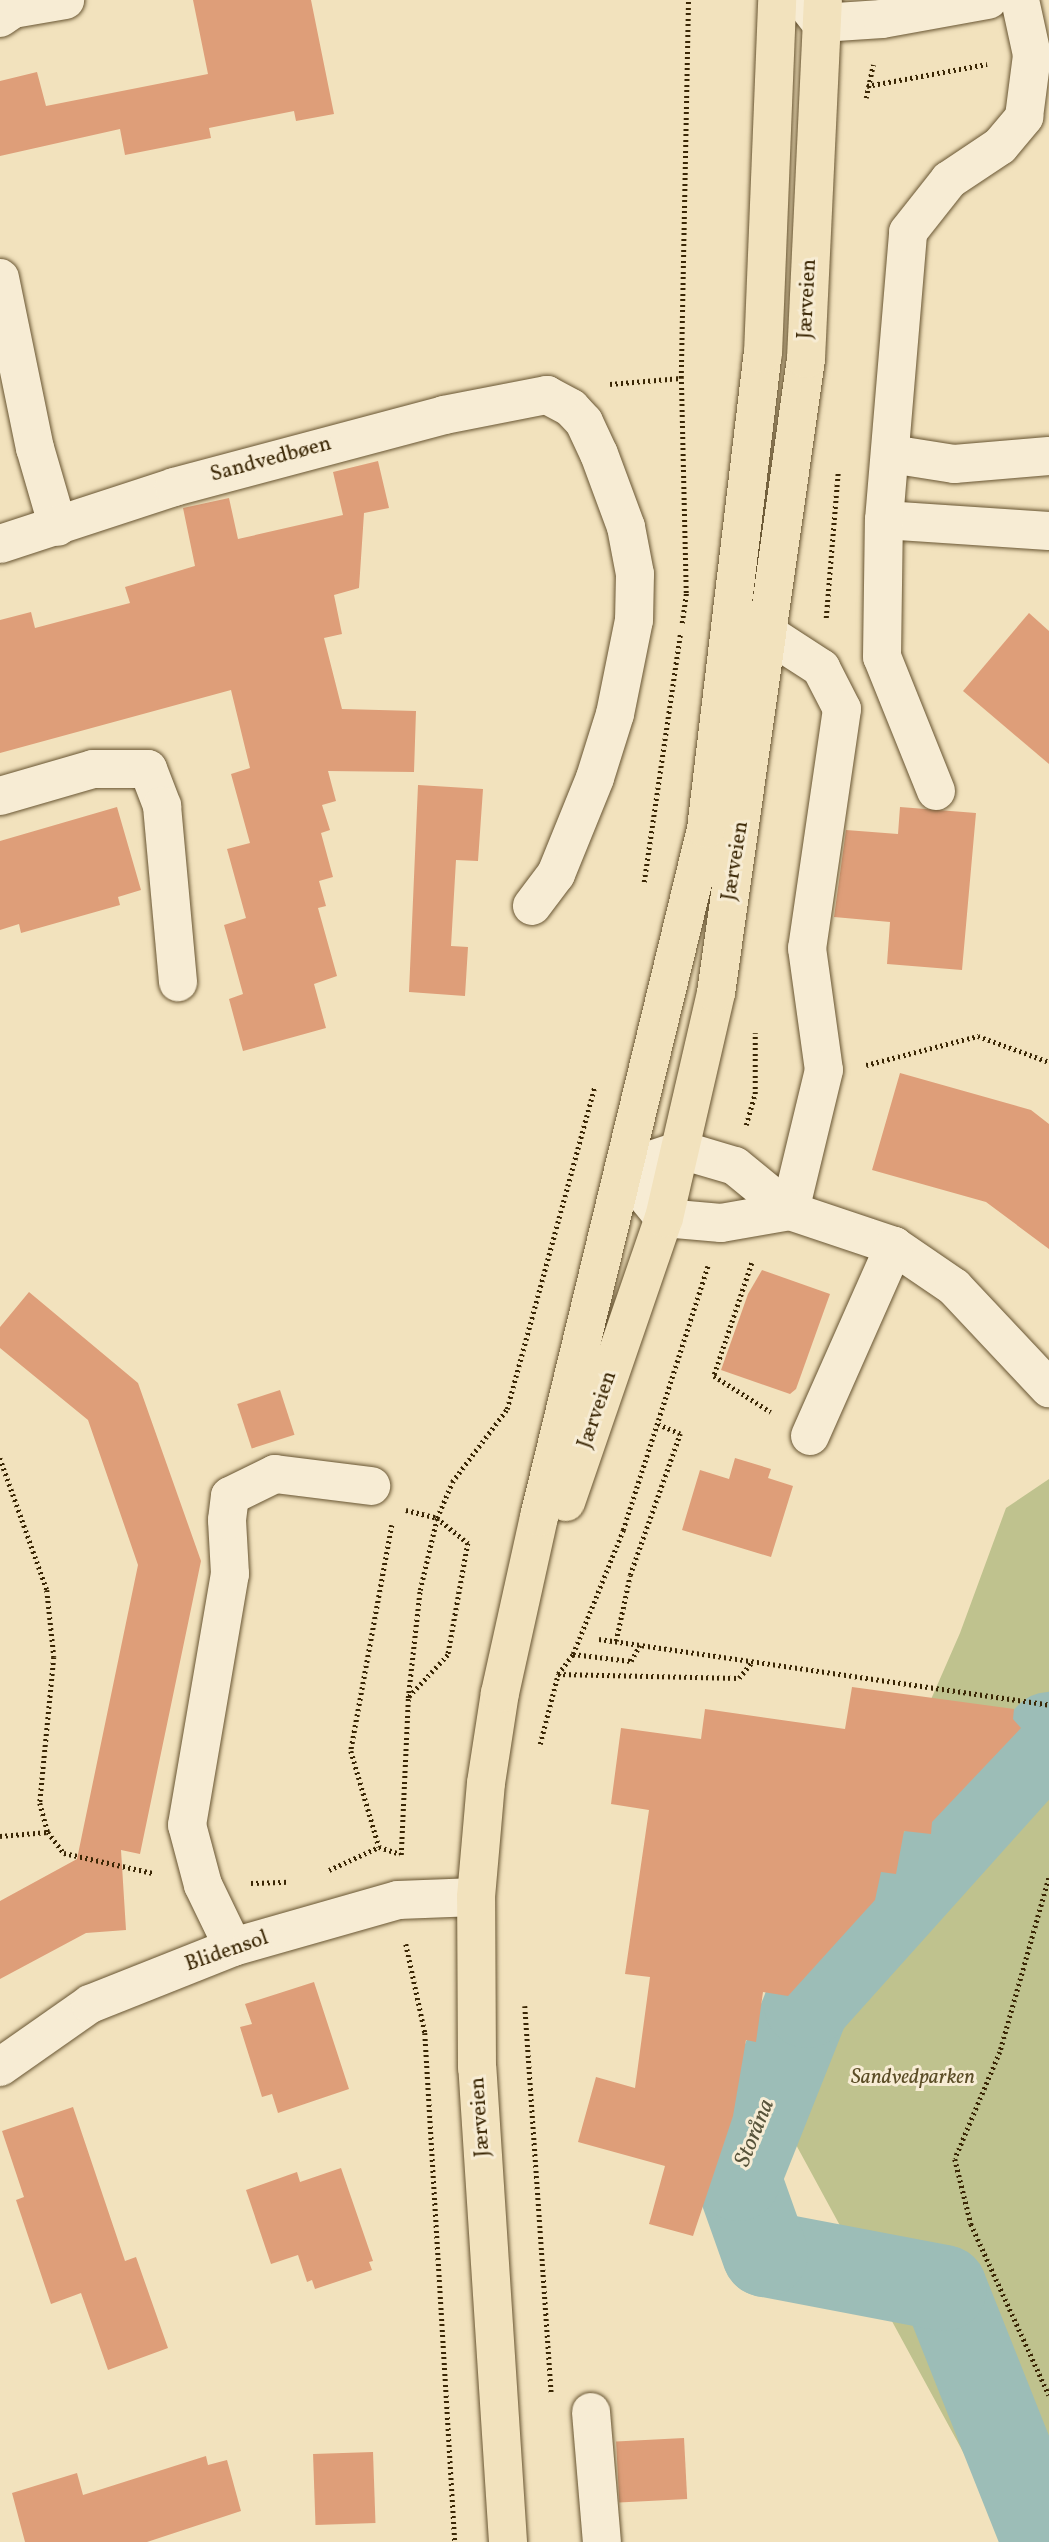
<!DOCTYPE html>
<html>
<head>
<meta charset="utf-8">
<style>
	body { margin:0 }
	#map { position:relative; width:1049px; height:2542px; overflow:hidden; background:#f2e2bd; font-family:Vollkorn,serif }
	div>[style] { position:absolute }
	.green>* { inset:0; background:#bfc28e }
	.river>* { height:86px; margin:-43px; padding:0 43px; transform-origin:43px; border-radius:43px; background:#9cbdb7 }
	.building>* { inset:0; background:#de9e79; transform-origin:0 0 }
	.path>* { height:4.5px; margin-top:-2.25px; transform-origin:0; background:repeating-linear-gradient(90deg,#3a2604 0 2px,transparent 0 5.5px) }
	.roads { filter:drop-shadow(0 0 2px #685532) drop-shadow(0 0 2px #685532) }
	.minor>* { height:38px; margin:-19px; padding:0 19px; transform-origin:19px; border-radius:19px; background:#f7ecd4 }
	.major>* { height:38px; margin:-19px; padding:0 19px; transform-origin:19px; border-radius:19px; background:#f2e2bd }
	span { translate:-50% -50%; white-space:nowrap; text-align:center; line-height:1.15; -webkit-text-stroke:6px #f7ecd4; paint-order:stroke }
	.street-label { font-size:21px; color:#3a2604 }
	.park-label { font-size:21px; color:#5b4d26; font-style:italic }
	.water-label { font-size:23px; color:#57533a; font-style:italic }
</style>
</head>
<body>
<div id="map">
	<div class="green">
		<i style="clip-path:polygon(1049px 1479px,1049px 2542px,1012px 2542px,763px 2084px,960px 1633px,1006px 1508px)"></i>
	</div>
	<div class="river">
		<i style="left:1045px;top:2542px;width:273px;rotate:-111.7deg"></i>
		<i style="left:944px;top:2288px;width:182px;rotate:-169.2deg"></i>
		<i style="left:765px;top:2254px;width:81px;rotate:-109.6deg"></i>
		<i style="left:738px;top:2178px;width:186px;rotate:-68.3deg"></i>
		<i style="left:807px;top:2005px;width:363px;rotate:-48.1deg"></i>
	</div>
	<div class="building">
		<i style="clip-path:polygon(193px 0,311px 0,334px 114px,296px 121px,294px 111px,209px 128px,211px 138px,125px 155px,120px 129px,0 156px,0 81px,37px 72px,46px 106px,208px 74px)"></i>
		<i style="clip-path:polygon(378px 461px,389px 508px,364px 513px,359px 588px,334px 595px,342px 634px,324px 638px,342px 709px,416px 711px,414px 772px,328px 771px,336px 801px,322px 805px,330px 830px,321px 833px,333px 877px,319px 881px,326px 906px,318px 908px,337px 976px,314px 984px,326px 1028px,243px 1051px,229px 999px,243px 994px,224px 925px,246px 918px,227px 849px,250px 843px,231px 774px,250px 768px,231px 690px,0 753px,0 620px,31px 612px,35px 628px,130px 603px,125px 587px,195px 566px,183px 508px,229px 498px,238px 539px,343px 515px,333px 472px)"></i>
		<i style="clip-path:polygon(1029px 613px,1049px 631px,1049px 764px,963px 691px)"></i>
		<i style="clip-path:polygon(418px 785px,483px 789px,478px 861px,456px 860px,451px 946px,468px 947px,465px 996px,409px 992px)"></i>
		<i style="clip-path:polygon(117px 807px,141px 890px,118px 897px,120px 905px,21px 933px,19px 924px,0 930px,0 841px)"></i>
		<i style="clip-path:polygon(900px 807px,976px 813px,962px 970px,887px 964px,890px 922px,834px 917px,846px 830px,898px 834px)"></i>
		<i style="clip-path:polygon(900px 1073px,1031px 1110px,1049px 1124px,1049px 1249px,986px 1202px,872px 1170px)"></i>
		<i style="clip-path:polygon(762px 1270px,830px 1294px,796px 1389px,790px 1394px,721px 1370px,748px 1294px)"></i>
		<i style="clip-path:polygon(29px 1292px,138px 1383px,201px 1561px,140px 1854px,121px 1850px,126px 1930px,86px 1933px,0 1979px,0 1901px,77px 1859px,138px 1565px,88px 1420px,0 1348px,0 1327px)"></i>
		<i style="left:280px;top:1390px;width:47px;height:45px;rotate:72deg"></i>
		<i style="clip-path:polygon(735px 1458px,771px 1469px,768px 1478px,793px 1486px,771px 1557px,682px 1530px,700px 1470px,729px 1479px)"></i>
		<i style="clip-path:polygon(852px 1687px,1014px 1709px,1013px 1719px,1021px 1728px,932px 1822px,931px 1834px,904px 1831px,896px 1874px,881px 1872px,875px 1900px,788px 1996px,763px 1992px,756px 2042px,746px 2040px,733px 2116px,693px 2236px,649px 2224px,665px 2166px,578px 2142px,596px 2077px,635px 2088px,650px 1977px,625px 1974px,649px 1810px,611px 1804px,621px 1728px,701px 1739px,705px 1709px,845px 1729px)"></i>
		<i style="clip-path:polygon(314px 1982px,349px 2089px,278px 2113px,272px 2094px,262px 2097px,240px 2027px,252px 2024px,245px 2004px)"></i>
		<i style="clip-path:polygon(73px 2107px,125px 2261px,136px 2257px,168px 2348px,108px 2370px,81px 2293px,51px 2304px,16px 2200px,24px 2197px,2px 2131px)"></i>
		<i style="clip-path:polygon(341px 2168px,373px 2261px,369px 2262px,372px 2270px,315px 2289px,312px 2280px,307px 2282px,298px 2255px,271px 2264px,246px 2190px,297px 2172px,300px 2182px)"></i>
		<i style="left:684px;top:2438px;width:61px;height:68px;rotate:87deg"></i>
		<i style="left:373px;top:2452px;width:71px;height:60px;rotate:88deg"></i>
		<i style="clip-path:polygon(206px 2456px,208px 2465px,227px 2460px,241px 2511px,147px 2542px,25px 2542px,12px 2493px,77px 2473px,83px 2495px)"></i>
	</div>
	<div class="path">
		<i style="left:867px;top:86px;width:122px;rotate:-10.4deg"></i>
		<i style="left:866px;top:98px;width:34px;rotate:-78deg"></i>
		<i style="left:610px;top:384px;width:71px;rotate:-4.8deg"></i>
		<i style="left:826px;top:618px;width:145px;rotate:-85.3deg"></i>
		<i style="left:682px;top:623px;width:30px;rotate:-82deg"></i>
		<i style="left:686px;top:593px;width:215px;rotate:-91.3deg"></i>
		<i style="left:681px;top:378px;width:378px;rotate:-88.9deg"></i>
		<i style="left:644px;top:882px;width:250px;rotate:-81.7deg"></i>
		<i style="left:866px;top:1065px;width:116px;rotate:-14.5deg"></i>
		<i style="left:978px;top:1036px;width:76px;rotate:20.1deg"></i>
		<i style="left:746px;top:1125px;width:32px;rotate:-74deg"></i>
		<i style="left:755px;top:1094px;width:61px;rotate:-90deg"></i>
		<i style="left:752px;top:1263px;width:119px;rotate:108.6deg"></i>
		<i style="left:714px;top:1376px;width:67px;rotate:32.3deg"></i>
		<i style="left:0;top:1458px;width:140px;rotate:70.4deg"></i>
		<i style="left:47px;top:1590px;width:67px;rotate:84deg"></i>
		<i style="left:54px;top:1657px;width:147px;rotate:95.5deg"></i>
		<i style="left:40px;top:1803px;width:30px;rotate:75deg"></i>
		<i style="left:48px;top:1832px;width:26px;rotate:53deg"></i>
		<i style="left:64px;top:1853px;width:91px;rotate:12.7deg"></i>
		<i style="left:406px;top:1510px;width:32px;rotate:14deg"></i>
		<i style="left:437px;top:1518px;width:40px;rotate:39deg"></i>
		<i style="left:468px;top:1543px;width:114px;rotate:100.1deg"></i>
		<i style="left:448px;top:1655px;width:57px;rotate:132.9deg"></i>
		<i style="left:392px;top:1525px;width:230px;rotate:100.3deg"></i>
		<i style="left:351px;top:1751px;width:100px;rotate:73.7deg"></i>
		<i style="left:379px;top:1847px;width:22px;rotate:18deg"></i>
		<i style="left:599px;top:1639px;width:455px;rotate:8.3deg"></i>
		<i style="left:616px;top:1641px;width:67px;rotate:-78deg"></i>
		<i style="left:630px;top:1575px;width:150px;rotate:-70.5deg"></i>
		<i style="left:680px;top:1434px;width:23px;rotate:-157deg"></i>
		<i style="left:573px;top:1654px;width:58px;rotate:6.9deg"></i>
		<i style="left:631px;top:1661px;width:18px;rotate:-61deg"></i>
		<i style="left:558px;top:1674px;width:181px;rotate:1.3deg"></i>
		<i style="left:739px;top:1678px;width:22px;rotate:-51deg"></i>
		<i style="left:540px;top:1744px;width:72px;rotate:-75.6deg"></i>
		<i style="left:558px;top:1674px;width:25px;rotate:-53deg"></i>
		<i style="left:573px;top:1654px;width:134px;rotate:-68deg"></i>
		<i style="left:623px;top:1530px;width:277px;rotate:-72.2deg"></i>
		<i style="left:0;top:1836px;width:48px;rotate:-4.8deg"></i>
		<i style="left:401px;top:1855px;width:157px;rotate:-87.4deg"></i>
		<i style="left:408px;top:1698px;width:109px;rotate:-83.7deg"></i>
		<i style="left:420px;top:1590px;width:74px;rotate:-76.7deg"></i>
		<i style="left:437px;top:1518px;width:39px;rotate:-67deg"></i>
		<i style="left:452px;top:1482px;width:91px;rotate:-53deg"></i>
		<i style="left:507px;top:1409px;width:333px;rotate:-74.8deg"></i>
		<i style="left:329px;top:1870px;width:55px;rotate:-24.7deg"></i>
		<i style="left:1049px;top:1878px;width:181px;rotate:105.7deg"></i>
		<i style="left:1000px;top:2052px;width:116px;rotate:112.8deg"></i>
		<i style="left:955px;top:2159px;width:67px;rotate:76.2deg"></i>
		<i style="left:971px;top:2224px;width:188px;rotate:65.5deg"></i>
		<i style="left:251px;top:1883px;width:37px;rotate:-2deg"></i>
		<i style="left:406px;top:1944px;width:91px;rotate:77.9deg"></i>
		<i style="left:425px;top:2033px;width:510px;rotate:86.63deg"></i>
		<i style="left:525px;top:2006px;width:387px;rotate:86.1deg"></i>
	</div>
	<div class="roads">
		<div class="minor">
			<i style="left:803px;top:0;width:29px;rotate:52deg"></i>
			<i style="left:821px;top:23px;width:61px;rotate:-3.8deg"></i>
			<i style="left:882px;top:19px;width:108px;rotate:-10.2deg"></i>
			<i style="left:0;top:18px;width:16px;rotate:-35deg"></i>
			<i style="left:13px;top:9px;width:53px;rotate:-9.8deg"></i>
			<i style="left:0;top:278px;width:174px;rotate:78.4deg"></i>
			<i style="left:35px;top:448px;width:82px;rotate:73.8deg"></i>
			<i style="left:891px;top:454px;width:64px;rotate:9deg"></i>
			<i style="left:954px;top:464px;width:95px;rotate:-4.8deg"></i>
			<i style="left:884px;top:520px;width:165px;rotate:3.8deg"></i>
			<i style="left:0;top:544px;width:183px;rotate:-18.1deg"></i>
			<i style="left:174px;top:487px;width:279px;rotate:-14.9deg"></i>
			<i style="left:444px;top:415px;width:105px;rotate:-11deg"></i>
			<i style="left:547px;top:395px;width:27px;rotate:28deg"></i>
			<i style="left:571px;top:408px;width:19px;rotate:47deg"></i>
			<i style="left:584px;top:422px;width:35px;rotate:65deg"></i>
			<i style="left:599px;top:454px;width:78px;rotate:69.7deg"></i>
			<i style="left:626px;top:527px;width:48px;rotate:79.2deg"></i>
			<i style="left:635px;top:574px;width:46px;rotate:91.2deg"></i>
			<i style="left:634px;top:620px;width:96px;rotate:101.4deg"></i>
			<i style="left:615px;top:714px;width:67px;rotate:107.4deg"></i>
			<i style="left:595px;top:778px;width:104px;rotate:112.1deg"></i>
			<i style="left:556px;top:874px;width:40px;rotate:127deg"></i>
			<i style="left:770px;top:635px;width:61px;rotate:32.9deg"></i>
			<i style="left:821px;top:668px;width:46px;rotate:62.9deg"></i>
			<i style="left:842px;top:709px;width:242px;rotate:98.3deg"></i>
			<i style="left:807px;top:948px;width:123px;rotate:82.1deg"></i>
			<i style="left:824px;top:1070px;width:145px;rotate:103.6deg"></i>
			<i style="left:936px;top:791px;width:144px;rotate:-111.9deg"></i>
			<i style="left:882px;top:657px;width:137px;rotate:-89.2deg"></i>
			<i style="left:884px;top:520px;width:289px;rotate:-85.2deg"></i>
			<i style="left:908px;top:232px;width:66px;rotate:-51.7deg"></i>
			<i style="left:949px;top:180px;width:61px;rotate:-33.7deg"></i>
			<i style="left:1000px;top:146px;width:38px;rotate:-50deg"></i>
			<i style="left:1024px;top:117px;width:63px;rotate:-82.6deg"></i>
			<i style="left:1032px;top:55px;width:56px;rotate:-102.3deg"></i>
			<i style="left:0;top:796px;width:97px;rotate:-16.2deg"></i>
			<i style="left:93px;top:769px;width:55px"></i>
			<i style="left:148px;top:769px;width:40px;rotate:69deg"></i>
			<i style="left:162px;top:806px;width:177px;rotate:84.8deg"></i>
			<i style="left:790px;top:1211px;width:70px;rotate:170.1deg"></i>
			<i style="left:721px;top:1223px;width:57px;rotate:-175deg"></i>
			<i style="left:664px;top:1218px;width:63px;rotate:-129.2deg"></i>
			<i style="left:624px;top:1169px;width:60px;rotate:-18.4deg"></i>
			<i style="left:681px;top:1150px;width:56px;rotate:16.5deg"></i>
			<i style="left:735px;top:1166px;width:71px;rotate:39.3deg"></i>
			<i style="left:790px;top:1211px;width:110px;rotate:18.6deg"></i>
			<i style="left:894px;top:1246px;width:73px;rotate:34.3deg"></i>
			<i style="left:954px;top:1287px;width:139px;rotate:46.8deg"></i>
			<i style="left:810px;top:1436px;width:208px;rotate:-66.1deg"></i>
			<i style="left:233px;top:1947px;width:69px;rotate:-115.8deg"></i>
			<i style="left:203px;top:1885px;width:62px;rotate:-104.9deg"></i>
			<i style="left:187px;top:1825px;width:255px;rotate:-80.3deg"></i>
			<i style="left:230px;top:1574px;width:54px;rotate:-93.2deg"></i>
			<i style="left:227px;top:1520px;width:24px;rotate:-83deg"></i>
			<i style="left:230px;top:1496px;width:50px;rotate:-26.1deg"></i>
			<i style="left:275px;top:1474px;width:97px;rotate:7.1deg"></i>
			<i style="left:0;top:2067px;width:110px;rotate:-35deg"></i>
			<i style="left:90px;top:2004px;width:154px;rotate:-21.7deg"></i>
			<i style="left:233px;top:1947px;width:172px;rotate:-15.9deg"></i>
			<i style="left:398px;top:1900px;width:78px;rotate:-2.2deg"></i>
			<i style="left:591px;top:2412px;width:130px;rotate:85.2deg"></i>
		</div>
		<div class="major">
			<i style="left:566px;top:1502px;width:300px;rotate:-71deg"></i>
			<i style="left:664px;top:1218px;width:231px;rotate:-77deg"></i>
			<i style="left:716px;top:993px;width:640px;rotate:-81.92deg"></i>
			<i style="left:806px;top:359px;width:359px;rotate:-87.3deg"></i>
			<i style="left:508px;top:2542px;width:475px;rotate:-93.7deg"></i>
			<i style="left:477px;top:2068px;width:171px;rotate:-90.3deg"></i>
			<i style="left:476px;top:1897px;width:114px;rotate:-85deg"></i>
			<i style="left:486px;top:1783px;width:91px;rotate:-81.2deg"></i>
			<i style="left:500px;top:1693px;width:180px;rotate:-77.5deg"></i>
			<i style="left:539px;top:1517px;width:708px;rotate:-76.36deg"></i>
			<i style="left:706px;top:829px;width:478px;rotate:-83.2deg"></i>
			<i style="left:763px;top:354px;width:354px;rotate:-87.7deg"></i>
		</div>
	</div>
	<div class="street-label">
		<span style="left:808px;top:299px;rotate:-87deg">Jærveien</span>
		<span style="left:271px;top:460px;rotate:-15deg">Sandvedbøen</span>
		<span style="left:736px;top:861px;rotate:-81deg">Jærveien</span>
		<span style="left:598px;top:1410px;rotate:-71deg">Jærveien</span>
		<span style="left:227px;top:1952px;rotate:-19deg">Blidensol</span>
		<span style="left:481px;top:2117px;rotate:-94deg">Jærveien</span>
	</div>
	<div class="park-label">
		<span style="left:913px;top:2078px">Sandvedparken</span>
	</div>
	<div class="water-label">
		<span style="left:755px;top:2133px;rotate:-68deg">Storåna</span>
	</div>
</div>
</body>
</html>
